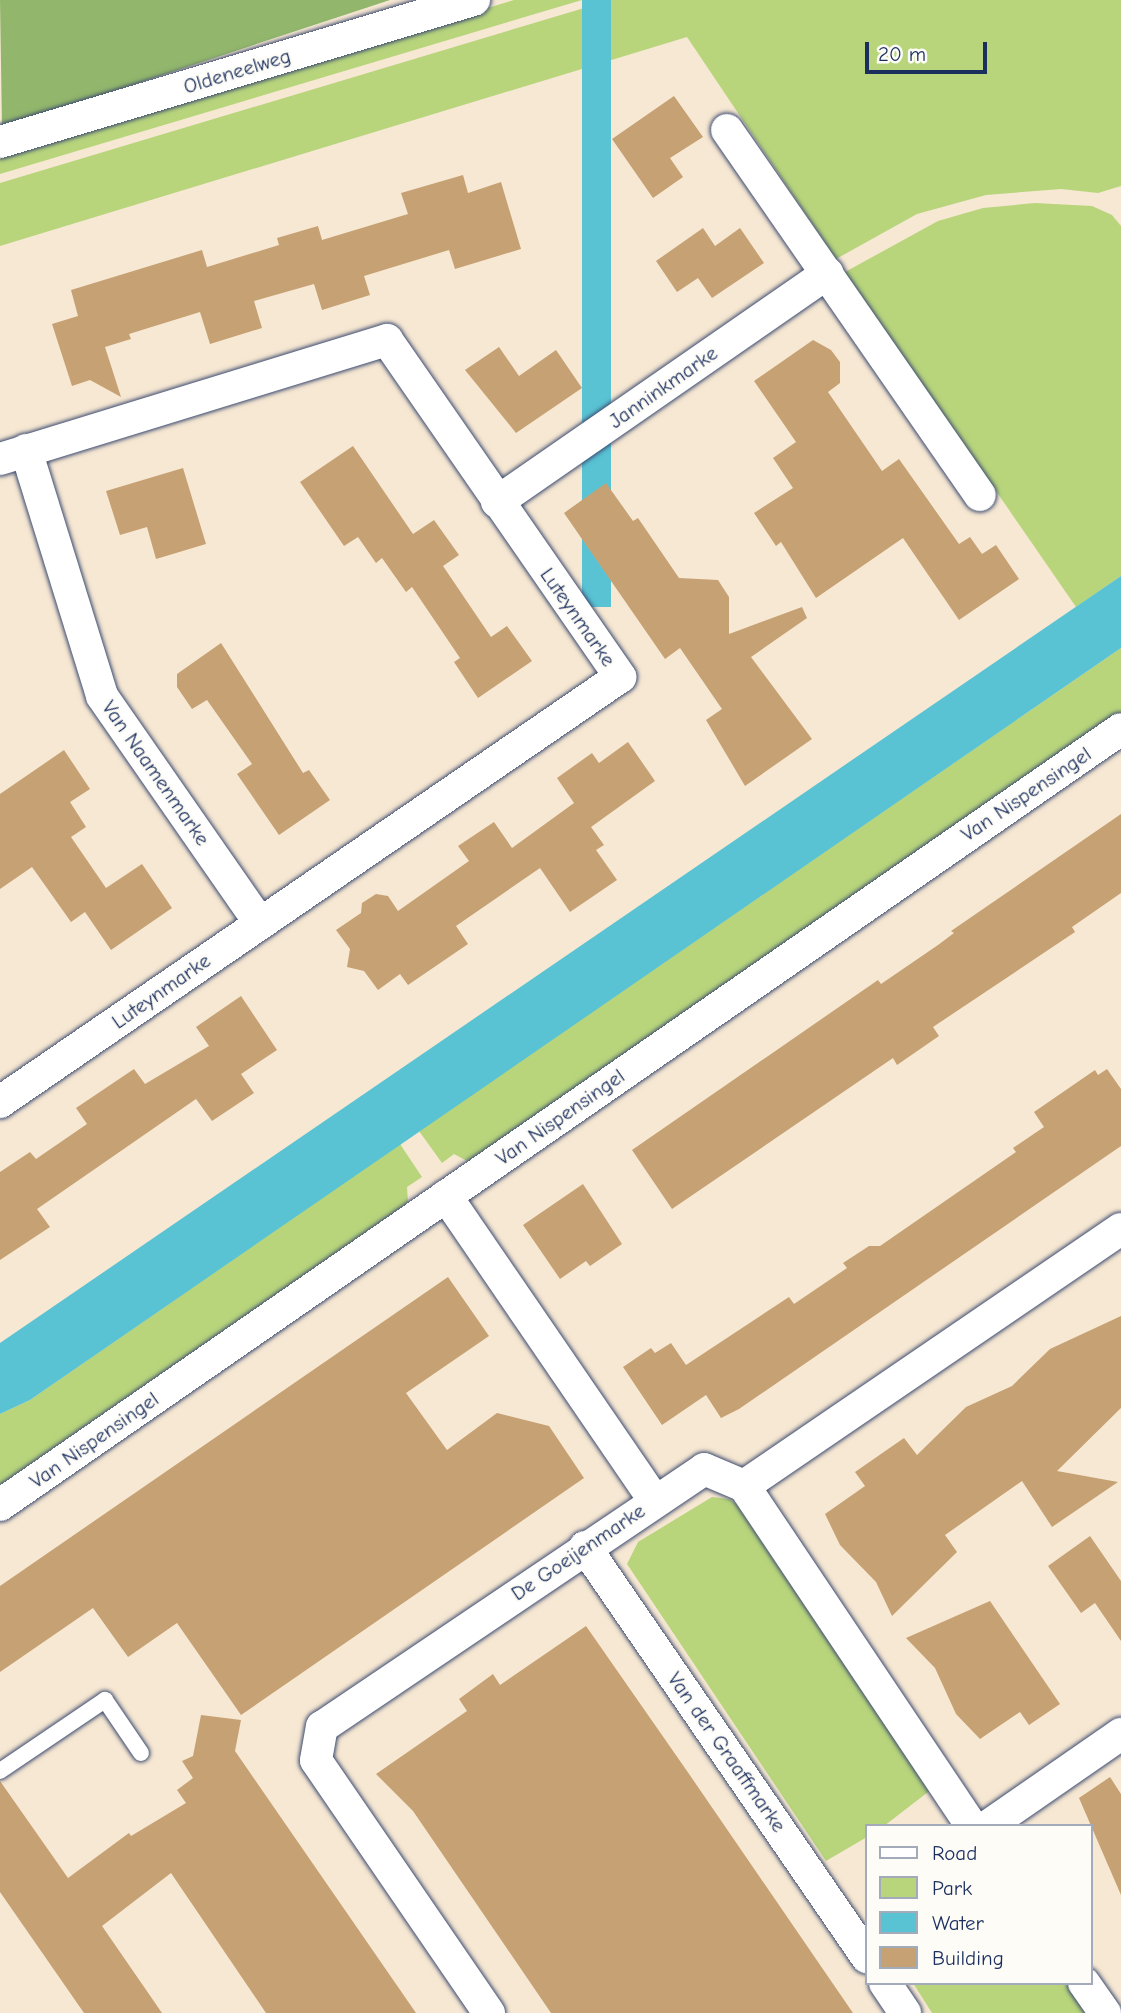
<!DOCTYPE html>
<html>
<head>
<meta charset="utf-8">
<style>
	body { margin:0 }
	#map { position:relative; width:1121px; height:2013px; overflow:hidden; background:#f7e8d3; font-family:"Comic Neue",sans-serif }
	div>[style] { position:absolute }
	.green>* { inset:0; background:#b8d57c }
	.forest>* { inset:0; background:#92b66c }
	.water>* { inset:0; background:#59c3d4; transform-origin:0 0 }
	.building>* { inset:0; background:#c6a174 }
	.roads { filter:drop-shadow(0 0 2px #3c4b70) drop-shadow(0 0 2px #3c4b70) }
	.service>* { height:16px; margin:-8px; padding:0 8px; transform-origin:8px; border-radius:8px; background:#fff }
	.minor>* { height:32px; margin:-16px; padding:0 16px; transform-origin:16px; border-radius:16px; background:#fff }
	span { translate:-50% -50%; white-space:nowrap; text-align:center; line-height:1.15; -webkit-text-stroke:5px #fdfcf7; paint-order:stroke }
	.street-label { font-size:21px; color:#1b2f5e }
	.legend { position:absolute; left:865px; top:1824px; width:228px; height:161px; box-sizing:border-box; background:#fdfcf7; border:2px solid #a3aaba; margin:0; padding:9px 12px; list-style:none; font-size:21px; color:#1b2f5e }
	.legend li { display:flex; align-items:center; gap:14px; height:35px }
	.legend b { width:35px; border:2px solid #a3aaba }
	.scale { position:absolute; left:865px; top:42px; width:122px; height:32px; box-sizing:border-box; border:4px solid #1b2f5e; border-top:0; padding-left:9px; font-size:21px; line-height:24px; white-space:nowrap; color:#1b2f5e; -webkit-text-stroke:5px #fdfcf7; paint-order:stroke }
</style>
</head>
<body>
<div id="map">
	<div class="green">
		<i style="clip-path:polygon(514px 0,582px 0,0 174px,0 155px)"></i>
		<i style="clip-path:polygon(611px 0,1121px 0,1121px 186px,1098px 193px,1061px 189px,986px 195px,917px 214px,836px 259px,687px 37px,0 246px,0 183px)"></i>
		<i style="clip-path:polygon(1035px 203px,1092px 206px,1112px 215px,1121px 226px,1121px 576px,1076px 607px,845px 272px,938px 221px,983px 208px)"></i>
		<i style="clip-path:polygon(1121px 648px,1121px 713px,469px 1162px,454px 1154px,442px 1163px,419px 1131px)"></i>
		<i style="clip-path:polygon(400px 1144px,422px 1177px,407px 1187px,408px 1203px,0 1485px,0 1414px,30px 1400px)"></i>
		<i style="clip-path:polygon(712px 1497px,729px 1499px,739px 1506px,932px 1789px,884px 1826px,867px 1826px,867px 1837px,826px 1861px,627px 1564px,638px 1542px)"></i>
		<i style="clip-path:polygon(913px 1983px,1066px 1983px,1087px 2013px,932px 2013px)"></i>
	</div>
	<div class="forest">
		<i style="clip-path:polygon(0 0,390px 0,2px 128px)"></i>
	</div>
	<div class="water">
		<i style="left:582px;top:0;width:29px;height:607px"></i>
		<i style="clip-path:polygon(1121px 576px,1121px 648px,30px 1400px,0 1414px,0 1343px)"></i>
	</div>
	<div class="building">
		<i style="clip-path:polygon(674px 96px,703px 137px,670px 158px,683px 177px,653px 198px,612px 139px)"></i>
		<i style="clip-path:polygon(463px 175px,468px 193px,501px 182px,521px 249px,455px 269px,449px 250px,364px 276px,370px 295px,322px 310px,314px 284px,254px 301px,262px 328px,210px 344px,200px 312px,129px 334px,131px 339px,105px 347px,121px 397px,90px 380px,72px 386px,52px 324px,78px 316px,71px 290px,202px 250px,207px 267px,279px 245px,277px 238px,318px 226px,322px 240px,408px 214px,401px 193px)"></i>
		<i style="clip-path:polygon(703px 228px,715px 246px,740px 228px,764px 263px,712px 298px,698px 278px,677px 292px,656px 261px)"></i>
		<i style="clip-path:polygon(813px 340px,831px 350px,840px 362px,840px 383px,828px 392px,882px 471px,899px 459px,959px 544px,970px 537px,982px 554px,996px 545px,1019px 579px,959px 620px,903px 538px,816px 598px,781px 542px,776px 546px,754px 513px,793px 488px,773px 458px,796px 442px,754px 381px)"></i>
		<i style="clip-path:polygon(499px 347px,519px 376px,556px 350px,582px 388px,516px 433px,465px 370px)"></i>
		<i style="clip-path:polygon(353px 446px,413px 534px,434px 520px,459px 555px,443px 566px,491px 637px,507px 626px,532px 661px,478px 698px,454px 662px,460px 658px,412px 587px,406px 592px,382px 558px,376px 563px,358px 537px,344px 546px,300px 482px)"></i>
		<i style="clip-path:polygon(183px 468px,206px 544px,156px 559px,147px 527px,120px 535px,106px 491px)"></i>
		<i style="clip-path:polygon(606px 483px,633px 521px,638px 518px,679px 578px,718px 580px,729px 597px,729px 634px,802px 607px,807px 618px,751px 657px,812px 739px,745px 786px,706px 720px,722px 709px,680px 648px,665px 659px,564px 513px)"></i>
		<i style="clip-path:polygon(221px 643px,303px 773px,309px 770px,330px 800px,279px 835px,237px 774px,252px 764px,207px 700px,192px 709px,177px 687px,177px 674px)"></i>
		<i style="clip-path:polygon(628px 742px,655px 781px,591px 827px,604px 845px,596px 850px,617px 880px,570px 912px,540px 868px,456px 926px,468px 944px,408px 985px,400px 974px,378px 990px,364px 971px,347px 967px,350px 949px,336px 930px,361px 913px,362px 903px,376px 894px,388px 896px,398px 911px,469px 861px,458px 846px,494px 822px,512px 848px,574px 803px,557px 778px,592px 753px,599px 763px)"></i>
		<i style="clip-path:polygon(64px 750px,90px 789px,70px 802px,86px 827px,71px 837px,106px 888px,142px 864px,172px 908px,111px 950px,85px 912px,71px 922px,32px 867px,0 889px,0 794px)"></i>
		<i style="clip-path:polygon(1121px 814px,1121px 893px,1072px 927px,1075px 932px,933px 1027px,939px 1036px,897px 1065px,893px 1058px,672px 1209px,632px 1150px,878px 980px,881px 984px,938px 945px,954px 933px,951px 931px)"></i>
		<i style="clip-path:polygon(241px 996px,277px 1050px,241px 1074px,254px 1093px,212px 1121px,196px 1099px,37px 1209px,50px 1227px,0 1260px,0 1172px,30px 1152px,36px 1159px,87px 1124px,76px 1108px,134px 1069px,145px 1084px,209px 1046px,196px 1027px)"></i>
		<i style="clip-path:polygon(1107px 1069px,1121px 1089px,1121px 1146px,739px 1409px,721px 1418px,706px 1395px,662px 1425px,623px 1367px,651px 1348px,655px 1353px,671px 1343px,686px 1365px,789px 1297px,794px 1304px,847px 1268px,843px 1263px,869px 1246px,880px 1246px,1016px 1152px,1013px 1148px,1044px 1127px,1034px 1112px,1095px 1070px,1098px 1075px)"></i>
		<i style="clip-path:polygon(583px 1184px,622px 1244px,590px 1266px,586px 1261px,560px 1279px,523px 1225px)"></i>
		<i style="clip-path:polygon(448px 1277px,489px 1336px,406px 1393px,447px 1450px,497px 1413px,549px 1426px,584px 1478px,241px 1715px,177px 1623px,128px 1657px,93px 1608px,0 1672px,0 1586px)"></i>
		<i style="clip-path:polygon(1121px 1316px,1121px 1408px,1057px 1471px,1118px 1482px,1052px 1527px,1022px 1481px,945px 1535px,957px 1552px,892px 1616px,876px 1582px,840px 1545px,825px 1514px,865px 1486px,855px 1472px,904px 1438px,917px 1455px,966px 1407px,1012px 1386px,1050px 1349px)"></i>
		<i style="clip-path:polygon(1090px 1536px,1121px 1581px,1121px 1641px,1095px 1603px,1081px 1613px,1048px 1566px)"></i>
		<i style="clip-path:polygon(990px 1601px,1060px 1704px,1029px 1725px,1020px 1712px,980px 1739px,956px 1714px,935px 1668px,906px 1638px)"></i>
		<i style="clip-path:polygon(586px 1626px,687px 1771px,853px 2013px,551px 2013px,413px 1811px,376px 1774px,467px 1711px,459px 1699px,493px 1674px,500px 1685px)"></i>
		<i style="clip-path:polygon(201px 1715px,241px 1720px,235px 1751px,416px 2013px,266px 2013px,171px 1873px,102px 1926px,162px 2013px,84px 2013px,0 1892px,0 1781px,68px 1878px,129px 1833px,131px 1836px,186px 1803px,177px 1790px,193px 1778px,182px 1761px,193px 1756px)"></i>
		<i style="clip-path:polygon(1110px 1777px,1121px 1794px,1121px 1895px,1079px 1798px)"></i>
	</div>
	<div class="roads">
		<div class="service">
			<i style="left:0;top:1771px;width:127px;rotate:-34.1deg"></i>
			<i style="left:105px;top:1700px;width:64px;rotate:55.8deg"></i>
		</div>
		<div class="minor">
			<i style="left:727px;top:130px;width:444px;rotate:55.3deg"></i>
			<i style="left:0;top:142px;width:495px;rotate:-16.7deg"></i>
			<i style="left:26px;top:450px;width:257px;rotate:72.8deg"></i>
			<i style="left:102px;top:696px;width:277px;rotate:55.2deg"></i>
			<i style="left:0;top:459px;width:405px;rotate:-17.1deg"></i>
			<i style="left:387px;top:340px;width:410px;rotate:55.3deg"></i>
			<i style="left:620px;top:677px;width:752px;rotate:145.57deg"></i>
			<i style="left:497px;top:502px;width:402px;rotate:-34.7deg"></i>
			<i style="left:446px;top:1196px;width:368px;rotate:55.6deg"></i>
			<i style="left:744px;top:1486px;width:409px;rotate:56.2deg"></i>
			<i style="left:0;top:1505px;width:1363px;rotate:-34.69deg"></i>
			<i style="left:585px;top:1547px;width:498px;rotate:55.5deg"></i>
			<i style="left:988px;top:1826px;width:162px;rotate:-34.7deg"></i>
			<i style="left:885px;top:1983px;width:36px;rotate:56deg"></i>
			<i style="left:1084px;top:1983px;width:37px;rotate:55deg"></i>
			<i style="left:489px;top:2013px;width:306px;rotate:-124.4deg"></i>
			<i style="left:316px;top:1760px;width:34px;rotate:-80deg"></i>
			<i style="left:322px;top:1727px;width:461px;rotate:-34deg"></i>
			<i style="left:704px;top:1469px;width:43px;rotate:23deg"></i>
			<i style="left:744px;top:1486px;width:456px;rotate:-34.3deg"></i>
		</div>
	</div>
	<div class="street-label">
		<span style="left:237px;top:71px;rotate:-17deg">Oldeneelweg</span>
		<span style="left:663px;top:387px;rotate:-35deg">Janninkmarke</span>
		<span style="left:578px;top:617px;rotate:55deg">Luteynmarke</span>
		<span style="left:156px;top:773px;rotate:55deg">Van Naamenmarke</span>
		<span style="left:1026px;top:794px;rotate:-34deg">Van Nispensingel</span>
		<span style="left:161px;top:991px;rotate:-35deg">Luteynmarke</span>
		<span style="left:560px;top:1117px;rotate:-35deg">Van Nispensingel</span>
		<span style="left:94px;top:1440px;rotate:-35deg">Van Nispensingel</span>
		<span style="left:578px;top:1552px;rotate:-34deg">De Goeijenmarke</span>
		<span style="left:727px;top:1752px;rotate:55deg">Van der Graaffmarke</span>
	</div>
	<ul class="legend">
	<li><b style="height:9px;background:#fff"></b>Road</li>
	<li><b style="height:19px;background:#b8d57c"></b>Park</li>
	<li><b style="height:19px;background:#59c3d4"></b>Water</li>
	<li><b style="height:19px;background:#c6a174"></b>Building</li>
	</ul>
	<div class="scale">20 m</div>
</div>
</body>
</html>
